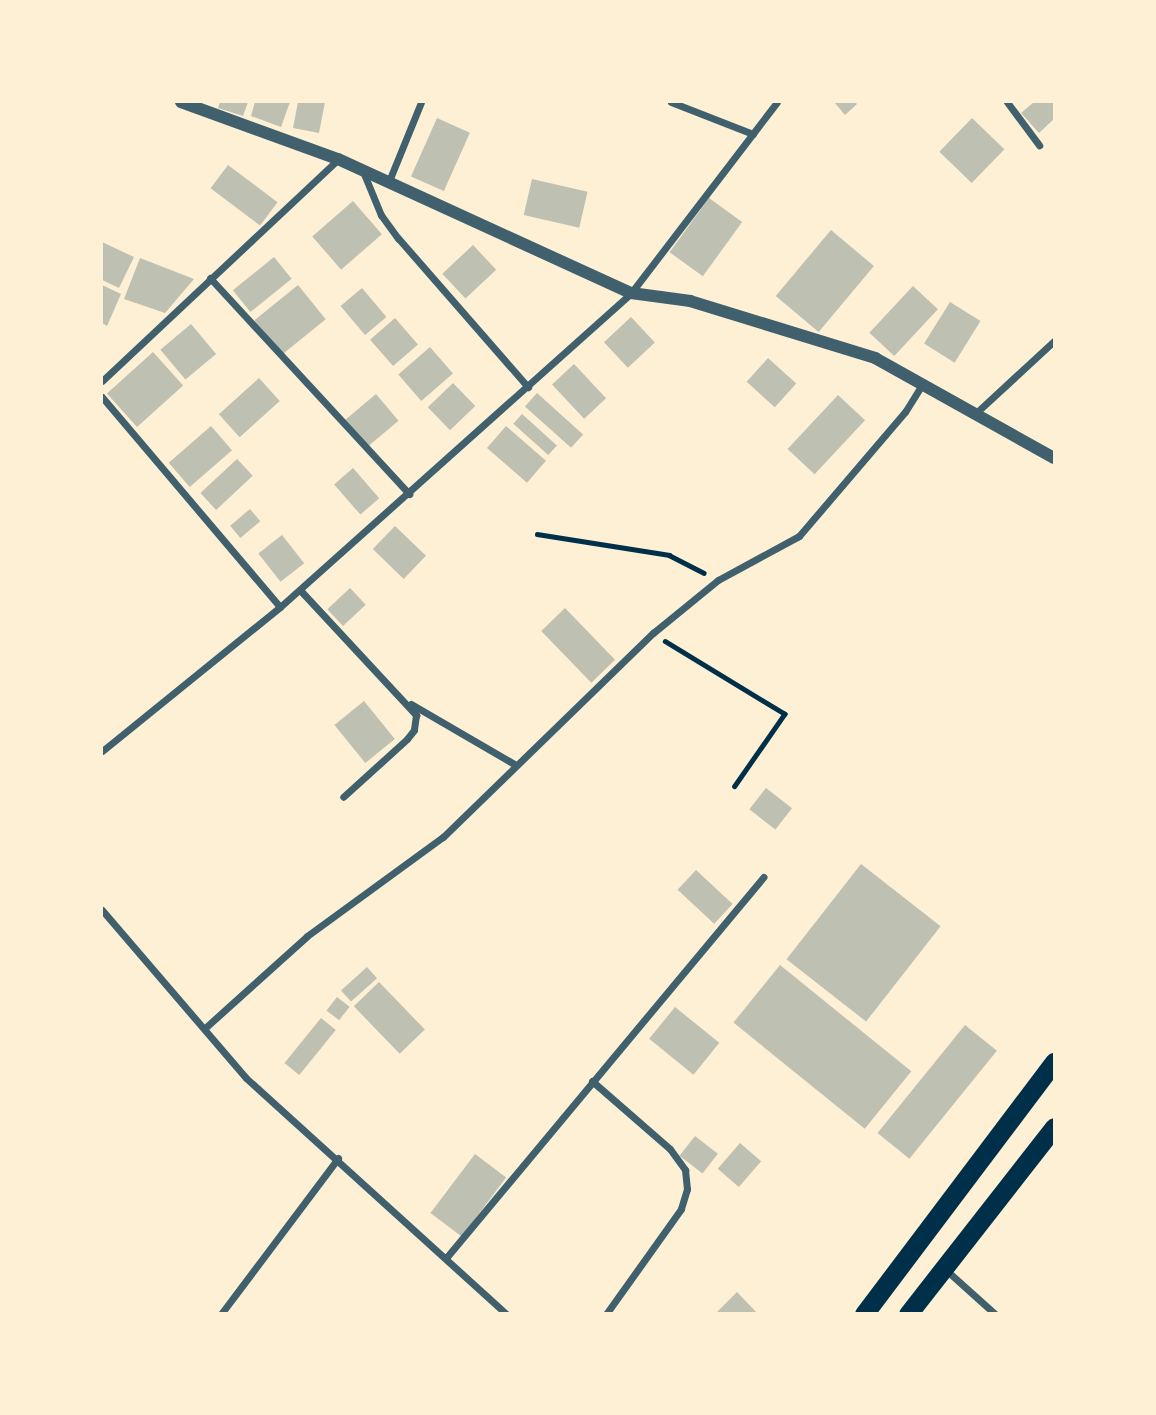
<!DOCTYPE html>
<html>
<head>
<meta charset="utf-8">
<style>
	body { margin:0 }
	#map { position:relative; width:1156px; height:1415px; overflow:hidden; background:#fdf0d5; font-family:Overpass,sans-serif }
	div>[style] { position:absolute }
	.building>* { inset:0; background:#bec0b2; transform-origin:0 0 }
	.path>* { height:4.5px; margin:-2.25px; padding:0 2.25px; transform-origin:2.25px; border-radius:2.25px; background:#003049 }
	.minor>* { height:7px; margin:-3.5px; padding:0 3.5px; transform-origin:3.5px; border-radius:3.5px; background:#3f606c }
	.tertiary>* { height:12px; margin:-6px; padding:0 6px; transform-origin:6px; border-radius:6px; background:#3f606c }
	.trunk>* { height:19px; margin:-9.5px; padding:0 9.5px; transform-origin:9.5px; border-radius:9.5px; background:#003049 }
	span { translate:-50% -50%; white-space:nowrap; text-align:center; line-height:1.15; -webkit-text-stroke:6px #fdf0d5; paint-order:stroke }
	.frame { position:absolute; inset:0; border:103px solid #fdf0d5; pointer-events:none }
</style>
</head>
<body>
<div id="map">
	<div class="building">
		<i style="clip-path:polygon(220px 102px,248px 102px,243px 116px,218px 108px)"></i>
		<i style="clip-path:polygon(255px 102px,290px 102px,281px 127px,251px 116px)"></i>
		<i style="clip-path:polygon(298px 102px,325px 102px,319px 133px,293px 128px)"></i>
		<i style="clip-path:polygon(834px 102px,855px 102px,857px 104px,845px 115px)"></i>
		<i style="clip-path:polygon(1034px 102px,1054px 102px,1054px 119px,1039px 133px,1021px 113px)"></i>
		<i style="left:437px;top:118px;width:36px;height:64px;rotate:24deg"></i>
		<i style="left:972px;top:118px;width:45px;height:47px;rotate:44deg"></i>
		<i style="left:228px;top:165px;width:62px;height:29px;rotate:37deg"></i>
		<i style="left:532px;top:179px;width:57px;height:37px;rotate:13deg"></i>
		<i style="left:709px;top:198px;width:41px;height:67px;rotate:36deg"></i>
		<i style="left:353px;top:201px;width:44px;height:54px;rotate:49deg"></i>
		<i style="left:831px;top:230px;width:56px;height:86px;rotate:40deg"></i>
		<i style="clip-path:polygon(102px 242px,134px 257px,119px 288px,102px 280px)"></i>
		<i style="left:473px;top:245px;width:34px;height:42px;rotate:47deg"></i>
		<i style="left:274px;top:257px;width:28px;height:53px;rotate:51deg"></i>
		<i style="clip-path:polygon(140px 258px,194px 279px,165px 313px,124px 299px)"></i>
		<i style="clip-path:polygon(102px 285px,121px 294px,107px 326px,102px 323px)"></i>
		<i style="left:298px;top:285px;width:44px;height:56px;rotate:51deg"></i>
		<i style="left:913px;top:286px;width:34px;height:64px;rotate:43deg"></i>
		<i style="left:362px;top:288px;width:38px;height:28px;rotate:50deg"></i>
		<i style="left:950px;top:302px;width:36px;height:49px;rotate:32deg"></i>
		<i style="left:631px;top:317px;width:35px;height:37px;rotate:47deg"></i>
		<i style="left:395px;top:318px;width:35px;height:33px;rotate:49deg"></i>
		<i style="left:191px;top:324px;width:39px;height:40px;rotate:50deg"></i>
		<i style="left:430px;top:347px;width:35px;height:42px;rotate:49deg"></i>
		<i style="left:153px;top:352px;width:45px;height:62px;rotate:48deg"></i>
		<i style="left:768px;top:358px;width:38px;height:32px;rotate:42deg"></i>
		<i style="left:574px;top:364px;width:47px;height:30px;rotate:47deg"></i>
		<i style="left:259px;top:378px;width:31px;height:54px;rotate:48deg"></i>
		<i style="left:453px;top:383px;width:32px;height:35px;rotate:46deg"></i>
		<i style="left:537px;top:393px;width:62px;height:18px;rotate:42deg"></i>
		<i style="left:376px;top:394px;width:35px;height:40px;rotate:50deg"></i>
		<i style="left:838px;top:395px;width:37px;height:74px;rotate:43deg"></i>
		<i style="left:522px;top:414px;width:47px;height:13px;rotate:42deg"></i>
		<i style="left:211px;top:426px;width:32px;height:56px;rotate:49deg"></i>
		<i style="left:506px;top:426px;width:53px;height:29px;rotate:41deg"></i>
		<i style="left:237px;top:459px;width:23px;height:50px;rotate:47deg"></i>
		<i style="left:353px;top:468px;width:40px;height:25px;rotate:49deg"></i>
		<i style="left:250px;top:509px;width:16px;height:26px;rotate:50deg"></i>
		<i style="left:395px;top:526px;width:43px;height:32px;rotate:44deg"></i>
		<i style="left:282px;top:535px;width:36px;height:30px;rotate:52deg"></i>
		<i style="left:350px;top:588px;width:23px;height:31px;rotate:47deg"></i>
		<i style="left:565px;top:608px;width:72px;height:33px;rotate:46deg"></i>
		<i style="left:364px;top:701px;width:49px;height:38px;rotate:51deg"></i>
		<i style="left:766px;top:788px;width:33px;height:27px;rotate:38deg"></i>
		<i style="left:861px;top:864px;width:101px;height:121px;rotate:38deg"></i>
		<i style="left:696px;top:870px;width:50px;height:27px;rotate:43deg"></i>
		<i style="left:780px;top:965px;width:169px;height:74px;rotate:39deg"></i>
		<i style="left:367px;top:967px;width:15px;height:35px;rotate:48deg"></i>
		<i style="left:379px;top:982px;width:66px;height:35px;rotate:46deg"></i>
		<i style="left:337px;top:997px;width:16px;height:17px;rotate:38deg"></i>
		<i style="left:675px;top:1007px;width:57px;height:41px;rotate:39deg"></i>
		<i style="left:321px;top:1018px;width:19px;height:58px;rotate:39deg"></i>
		<i style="left:965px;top:1025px;width:41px;height:139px;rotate:39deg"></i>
		<i style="left:695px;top:1136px;width:29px;height:25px;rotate:38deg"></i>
		<i style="left:740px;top:1143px;width:28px;height:34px;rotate:41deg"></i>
		<i style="left:475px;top:1154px;width:39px;height:74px;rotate:37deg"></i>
		<i style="clip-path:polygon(737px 1292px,758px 1314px,715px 1314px)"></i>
	</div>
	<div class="path">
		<i style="left:537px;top:534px;width:134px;rotate:9deg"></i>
		<i style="left:669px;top:555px;width:39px;rotate:27deg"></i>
		<i style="left:665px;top:641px;width:140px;rotate:31.3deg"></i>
		<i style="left:785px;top:714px;width:88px;rotate:124.8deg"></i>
	</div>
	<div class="minor">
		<i style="left:671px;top:102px;width:88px;rotate:21.3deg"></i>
		<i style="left:1007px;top:102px;width:54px;rotate:53.3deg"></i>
		<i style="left:362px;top:169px;width:50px;rotate:67.6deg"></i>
		<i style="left:381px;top:215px;width:29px;rotate:54deg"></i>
		<i style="left:398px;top:238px;width:198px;rotate:48.9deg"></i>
		<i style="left:389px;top:181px;width:85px;rotate:-67.9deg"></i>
		<i style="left:210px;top:278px;width:294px;rotate:47.3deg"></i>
		<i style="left:102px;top:381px;width:324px;rotate:-43.2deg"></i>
		<i style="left:102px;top:397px;width:275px;rotate:49.7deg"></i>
		<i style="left:280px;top:607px;width:229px;rotate:141deg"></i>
		<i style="left:977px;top:412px;width:105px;rotate:-42.7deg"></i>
		<i style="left:300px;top:590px;width:171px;rotate:47.1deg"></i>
		<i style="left:416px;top:715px;width:15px;rotate:98deg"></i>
		<i style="left:414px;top:730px;width:11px;rotate:128deg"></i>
		<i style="left:407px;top:739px;width:86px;rotate:137.8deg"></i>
		<i style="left:280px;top:607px;width:471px;rotate:-41.8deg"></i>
		<i style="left:631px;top:293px;width:240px;rotate:-52.6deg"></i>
		<i style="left:411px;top:704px;width:121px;rotate:30.2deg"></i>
		<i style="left:102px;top:910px;width:221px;rotate:49.4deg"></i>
		<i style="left:246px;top:1078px;width:351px;rotate:42.2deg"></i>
		<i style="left:205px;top:1028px;width:137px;rotate:-42deg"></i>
		<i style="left:307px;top:936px;width:168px;rotate:-36.1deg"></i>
		<i style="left:443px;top:837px;width:293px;rotate:-44.2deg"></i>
		<i style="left:653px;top:633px;width:84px;rotate:-39.2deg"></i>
		<i style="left:718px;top:580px;width:92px;rotate:-28.5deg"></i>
		<i style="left:799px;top:536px;width:163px;rotate:-49.5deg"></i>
		<i style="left:905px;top:412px;width:34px;rotate:-58deg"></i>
		<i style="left:592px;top:1081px;width:103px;rotate:41.1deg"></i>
		<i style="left:670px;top:1149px;width:26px;rotate:54deg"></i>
		<i style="left:685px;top:1170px;width:19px;rotate:84deg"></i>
		<i style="left:687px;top:1189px;width:21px;rotate:107deg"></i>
		<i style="left:681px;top:1209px;width:129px;rotate:125.5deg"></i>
		<i style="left:446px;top:1258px;width:496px;rotate:-50.2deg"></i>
		<i style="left:946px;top:1270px;width:66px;rotate:41.9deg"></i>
		<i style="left:221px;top:1314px;width:195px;rotate:-53.1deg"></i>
	</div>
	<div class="tertiary">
		<i style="left:181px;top:102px;width:167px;rotate:20deg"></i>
		<i style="left:338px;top:159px;width:322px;rotate:24.6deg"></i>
		<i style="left:631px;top:293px;width:60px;rotate:7.7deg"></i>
		<i style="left:690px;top:301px;width:194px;rotate:17.1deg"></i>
		<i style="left:875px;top:358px;width:205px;rotate:29.2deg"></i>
	</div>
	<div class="trunk">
		<i style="left:864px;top:1314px;width:316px;rotate:-53deg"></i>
		<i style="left:908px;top:1314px;width:237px;rotate:-52deg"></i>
	</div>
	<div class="frame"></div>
</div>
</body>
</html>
